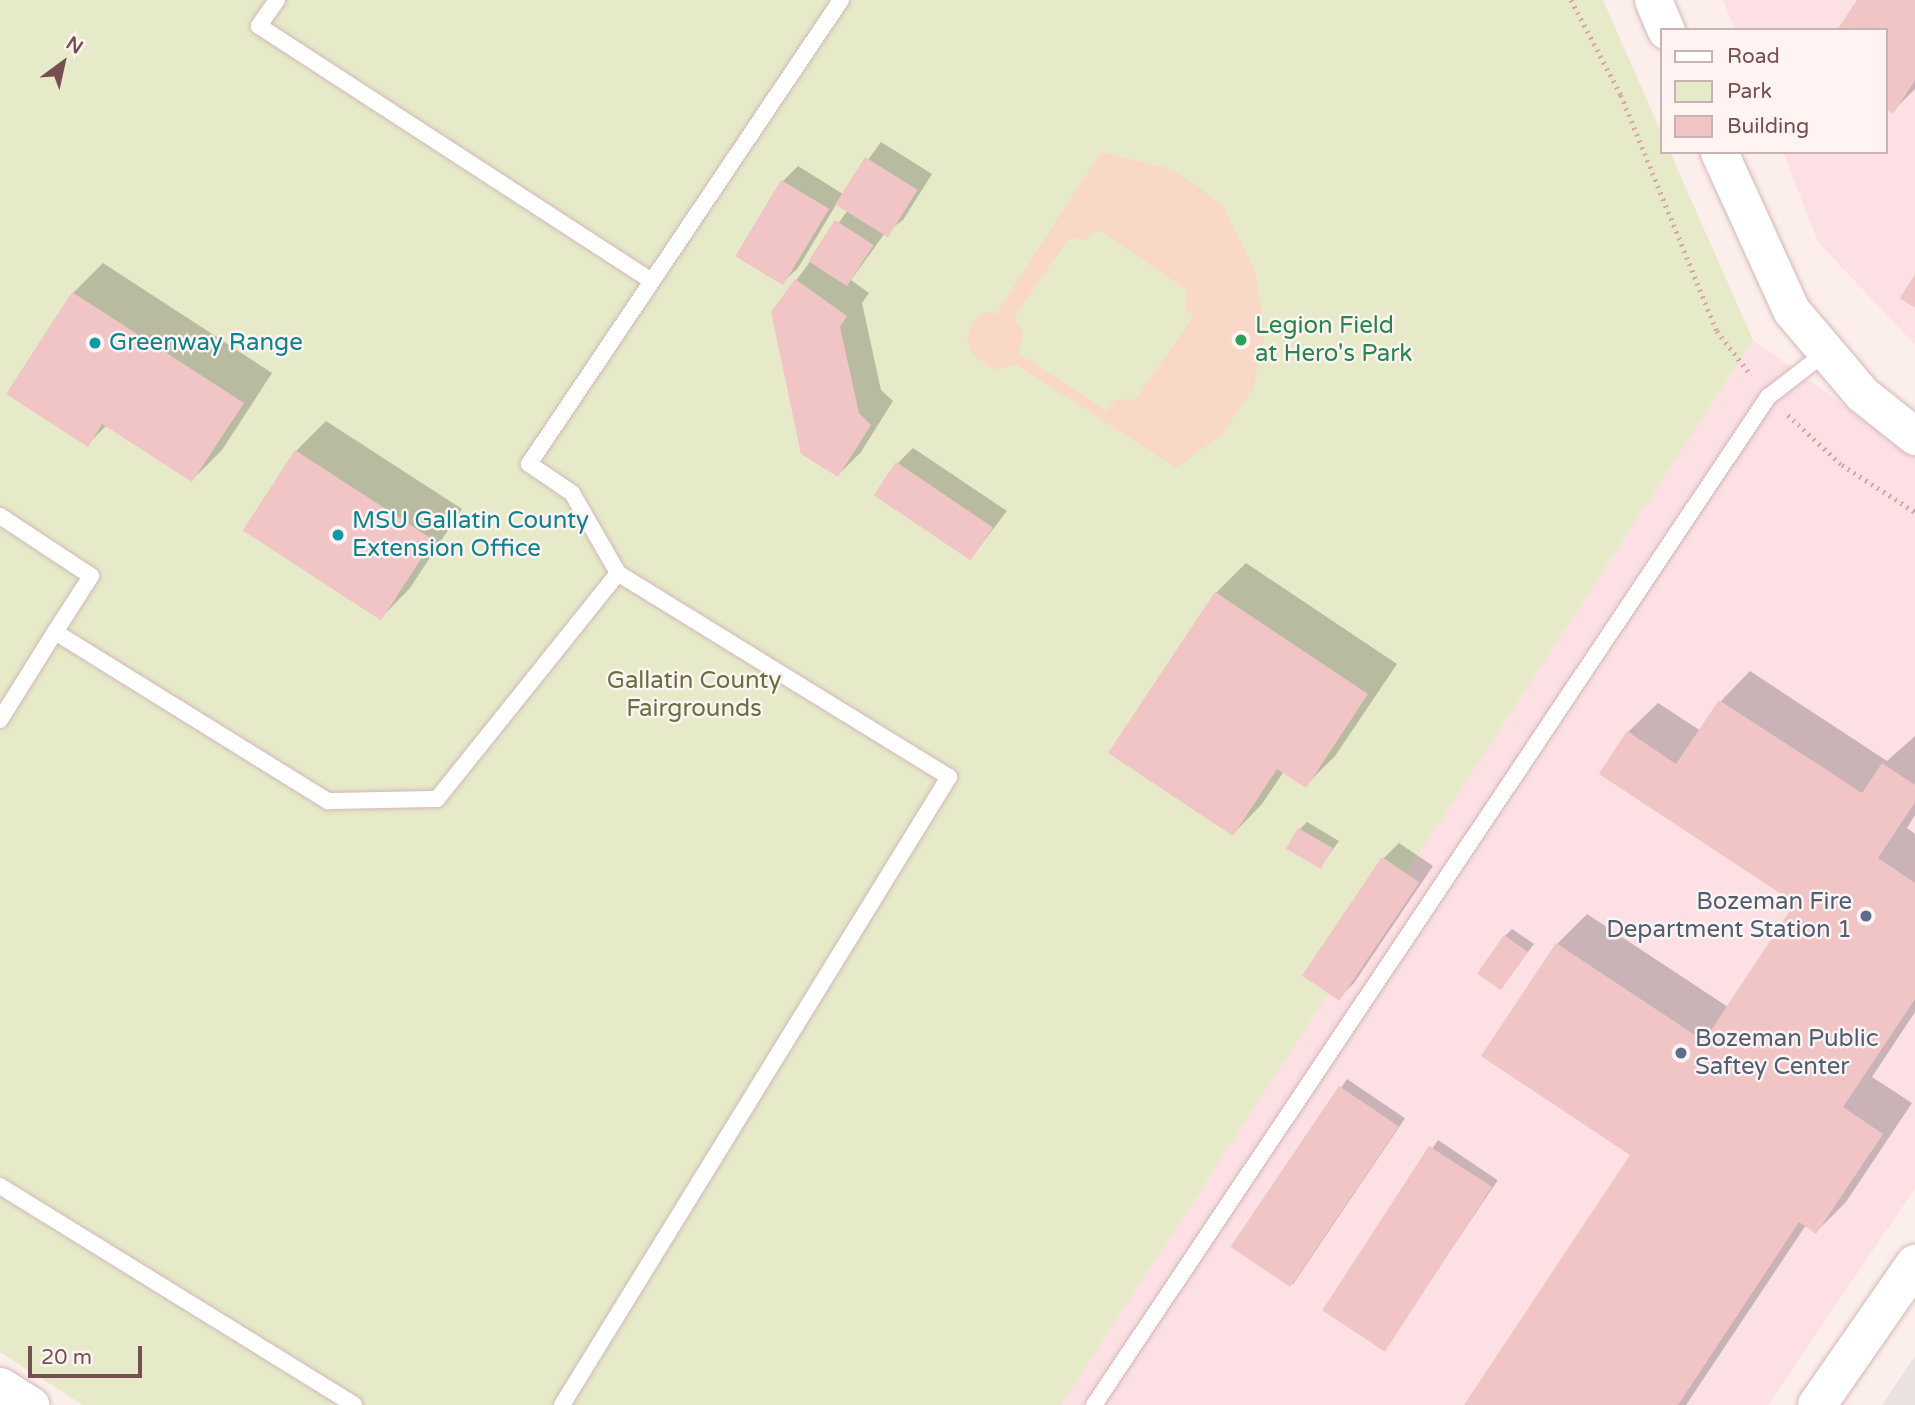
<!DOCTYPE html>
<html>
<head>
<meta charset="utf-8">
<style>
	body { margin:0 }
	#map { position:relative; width:1915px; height:1405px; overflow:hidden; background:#fceeeb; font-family:"Varela Round",sans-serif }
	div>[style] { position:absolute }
	.commercial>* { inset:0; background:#fce0e4 }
	.industrial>* { inset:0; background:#ece1e1 }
	.green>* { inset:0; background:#e6eac9 }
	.sand>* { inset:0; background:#fad8c8 }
	.shadow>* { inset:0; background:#0003; transform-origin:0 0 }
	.building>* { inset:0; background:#f1c4c6; transform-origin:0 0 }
	.path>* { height:4.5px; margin-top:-2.25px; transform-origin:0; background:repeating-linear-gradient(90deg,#d7a6a9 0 2px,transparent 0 7px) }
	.roads { filter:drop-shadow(0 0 2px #d4b7b7) drop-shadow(0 0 2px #d4b7b7) }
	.service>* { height:16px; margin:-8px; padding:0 8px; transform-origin:8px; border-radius:8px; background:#fff }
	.tertiary>* { height:37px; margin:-18.5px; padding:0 18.5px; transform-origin:18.5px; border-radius:18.5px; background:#fff }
	.secondary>* { height:38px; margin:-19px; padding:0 19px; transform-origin:19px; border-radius:19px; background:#fff }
	.dots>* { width:19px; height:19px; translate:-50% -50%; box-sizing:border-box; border:4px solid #fff4f2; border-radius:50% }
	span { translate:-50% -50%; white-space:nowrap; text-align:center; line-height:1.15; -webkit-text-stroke:5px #fff4f2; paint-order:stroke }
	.leisure-label { font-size:24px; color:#27864d }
	.left { translate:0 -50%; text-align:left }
	.culture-label { font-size:24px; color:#0d838f }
	.park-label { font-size:24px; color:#657140 }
	.service-label { font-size:24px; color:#4e5e75 }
	.right { translate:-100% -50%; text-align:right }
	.legend { position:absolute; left:1660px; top:28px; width:228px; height:126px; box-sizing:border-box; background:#fff4f2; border:2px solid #c9b2b2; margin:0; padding:9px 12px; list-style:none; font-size:21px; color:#774e52 }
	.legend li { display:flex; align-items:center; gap:14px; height:35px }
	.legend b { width:35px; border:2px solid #c9b2b2 }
	.north { position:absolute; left:28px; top:28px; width:70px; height:70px; -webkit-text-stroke:5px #fff4f2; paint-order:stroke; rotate:33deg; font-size:19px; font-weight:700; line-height:28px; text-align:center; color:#774e52 }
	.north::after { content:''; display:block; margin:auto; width:24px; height:32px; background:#774e52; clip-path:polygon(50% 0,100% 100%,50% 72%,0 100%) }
	.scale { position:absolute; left:28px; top:1346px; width:114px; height:32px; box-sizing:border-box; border:4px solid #774e52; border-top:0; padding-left:9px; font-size:21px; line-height:24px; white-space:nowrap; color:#774e52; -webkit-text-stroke:5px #fff4f2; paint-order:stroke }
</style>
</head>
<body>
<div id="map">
	<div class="commercial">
		<i style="clip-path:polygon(1723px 0,1915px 0,1915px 345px,1818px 242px,1783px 152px,1885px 152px,1885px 30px,1735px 30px)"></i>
		<i style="clip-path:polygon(1753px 340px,1915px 456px,1915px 1188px,1768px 1405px,1061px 1405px)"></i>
	</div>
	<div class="industrial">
		<i style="clip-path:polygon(1915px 1356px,1915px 1405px,1882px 1405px)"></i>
	</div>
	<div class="green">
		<i style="clip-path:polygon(0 0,1603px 0,1661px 132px,1661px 152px,1670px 152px,1753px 340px,1061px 1405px,83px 1405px,0 1352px)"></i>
	</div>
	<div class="sand">
		<i style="clip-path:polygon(evenodd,1101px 152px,1168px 168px,1193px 183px,1223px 206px,1255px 271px,1265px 332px,1253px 389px,1222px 435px,1176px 468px,1016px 364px,996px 370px,974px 356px,967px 339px,972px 323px,983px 312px,996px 314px,1101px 152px,1099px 230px,1186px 289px,1186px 310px,1194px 316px,1136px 399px,1115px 400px,1107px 411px,1018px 353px,1024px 333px,1014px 318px,1069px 238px,1084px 240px,1099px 230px)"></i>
	</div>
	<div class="shadow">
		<i style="clip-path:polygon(1859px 0,1915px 0,1915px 89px,1893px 111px,1885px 30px)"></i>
		<i style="clip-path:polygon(881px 142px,932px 174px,903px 220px,885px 233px,851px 280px,869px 293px,862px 303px,881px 390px,893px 401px,861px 452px,838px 475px,773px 312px,848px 210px,837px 203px,798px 268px,782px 283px,783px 181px,798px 166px,843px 194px)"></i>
		<i style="clip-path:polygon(103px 263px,272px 373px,222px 450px,192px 480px,107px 425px,88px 444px,73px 293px)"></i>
		<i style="clip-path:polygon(326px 421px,462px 509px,410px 588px,381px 618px,296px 451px)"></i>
		<i style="clip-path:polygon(913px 448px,1007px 511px,971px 558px,898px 463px)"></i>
		<i style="clip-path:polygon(1246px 563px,1397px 664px,1335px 756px,1305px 786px,1284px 771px,1262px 804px,1233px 834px,1216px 593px)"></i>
		<i style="clip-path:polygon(1750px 671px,1887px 761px,1915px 736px,1915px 815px,1907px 828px,1915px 834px,1915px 1012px,1872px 1077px,1912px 1103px,1846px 1202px,1816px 1232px,1806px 1225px,1686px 1405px,1466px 1405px,1632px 1154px,1557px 944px,1587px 914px,1728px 1007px,1797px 903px,1628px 732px,1658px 703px,1701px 731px,1721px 701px)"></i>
		<i style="clip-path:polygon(1307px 822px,1339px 841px,1320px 867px,1300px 829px)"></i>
		<i style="clip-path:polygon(1399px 843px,1433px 866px,1354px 983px,1339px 998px,1305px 975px,1384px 858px)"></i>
		<i style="clip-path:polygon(1512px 929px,1534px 944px,1501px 988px,1505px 936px)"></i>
		<i style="left:1347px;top:1079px;width:70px;height:201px;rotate:34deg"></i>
		<i style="left:1438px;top:1140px;width:72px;height:205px;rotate:34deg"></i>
	</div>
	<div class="building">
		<i style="clip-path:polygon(1857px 0,1915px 0,1915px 80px,1893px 114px,1885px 109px,1885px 30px,1837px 30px)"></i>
		<i style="left:865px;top:157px;width:62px;height:56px;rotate:32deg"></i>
		<i style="left:781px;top:180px;width:56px;height:89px;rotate:31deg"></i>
		<i style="left:835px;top:220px;width:46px;height:49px;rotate:33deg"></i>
		<i style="clip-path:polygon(1915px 274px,1915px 308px,1900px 298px)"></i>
		<i style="clip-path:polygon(795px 279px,847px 316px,840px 327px,859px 413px,871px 425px,838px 477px,801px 454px,771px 312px)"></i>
		<i style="clip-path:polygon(72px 292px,244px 403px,192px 482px,102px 424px,88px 447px,6px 394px)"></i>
		<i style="left:295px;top:450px;width:165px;height:96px;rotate:33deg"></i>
		<i style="left:896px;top:462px;width:117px;height:40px;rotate:34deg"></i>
		<i style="clip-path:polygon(1215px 592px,1368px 694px,1306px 788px,1277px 769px,1233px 836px,1108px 753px)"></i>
		<i style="clip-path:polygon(1719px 700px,1862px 793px,1882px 763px,1915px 785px,1915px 802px,1878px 858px,1915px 883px,1915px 999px,1843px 1107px,1883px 1134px,1816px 1234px,1799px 1222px,1678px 1405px,1464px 1405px,1630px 1155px,1481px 1056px,1556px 943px,1704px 1041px,1795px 903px,1599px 774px,1627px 731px,1676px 764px)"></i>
		<i style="left:1298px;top:828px;width:40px;height:24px;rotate:30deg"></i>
		<i style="left:1382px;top:857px;width:45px;height:143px;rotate:34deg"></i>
		<i style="left:1504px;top:935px;width:29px;height:47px;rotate:35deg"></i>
		<i style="left:1339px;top:1086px;width:72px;height:194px;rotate:34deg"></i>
		<i style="left:1429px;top:1146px;width:75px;height:196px;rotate:33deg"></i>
	</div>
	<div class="path">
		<i style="left:1571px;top:0;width:107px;rotate:62.2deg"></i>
		<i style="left:1621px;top:95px;width:255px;rotate:67.9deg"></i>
		<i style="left:1717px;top:331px;width:56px;rotate:52.3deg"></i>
		<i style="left:1788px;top:415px;width:74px;rotate:42.8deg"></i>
		<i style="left:1842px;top:465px;width:87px;rotate:32.8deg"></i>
	</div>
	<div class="roads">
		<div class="service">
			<i style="left:277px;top:0;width:32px;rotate:125deg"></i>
			<i style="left:259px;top:26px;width:468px;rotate:33deg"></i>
			<i style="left:0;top:516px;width:109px;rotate:33.4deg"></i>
			<i style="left:91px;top:576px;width:67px;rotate:122.7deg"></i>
			<i style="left:0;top:720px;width:104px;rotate:-58deg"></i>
			<i style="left:55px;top:632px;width:321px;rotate:31.8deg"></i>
			<i style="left:328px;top:801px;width:109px;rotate:-1.1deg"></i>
			<i style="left:437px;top:799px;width:290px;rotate:-51.3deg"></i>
			<i style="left:618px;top:573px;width:92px;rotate:-119.9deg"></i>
			<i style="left:572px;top:493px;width:52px;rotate:-146deg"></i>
			<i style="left:529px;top:464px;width:559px;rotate:-56.08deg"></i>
			<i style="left:0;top:1186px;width:416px;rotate:31.7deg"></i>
			<i style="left:562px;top:1405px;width:738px;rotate:-58.36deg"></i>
			<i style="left:949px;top:777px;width:389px;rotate:-148.4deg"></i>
			<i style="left:1094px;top:1405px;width:1213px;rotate:-56.23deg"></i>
			<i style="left:1768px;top:397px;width:72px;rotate:-37.7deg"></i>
		</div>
		<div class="tertiary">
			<i style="left:1653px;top:0;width:33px;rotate:67deg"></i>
			<i style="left:1719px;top:152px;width:174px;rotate:65.5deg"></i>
			<i style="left:1791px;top:310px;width:110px;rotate:49.8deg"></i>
			<i style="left:1862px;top:394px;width:68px;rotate:38.4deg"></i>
			<i style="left:0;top:1386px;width:36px;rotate:32deg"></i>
		</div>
		<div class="secondary">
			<i style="left:1817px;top:1405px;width:172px;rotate:-55.2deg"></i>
		</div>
	</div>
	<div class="dots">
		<i style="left:1241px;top:340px;background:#2e9e5b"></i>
		<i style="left:95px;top:343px;background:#0f9aa8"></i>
		<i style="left:338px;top:535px;background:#0f9aa8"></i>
		<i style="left:1866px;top:916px;background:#5c6f8a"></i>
		<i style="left:1681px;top:1053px;background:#5c6f8a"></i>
	</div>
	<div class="leisure-label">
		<span class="left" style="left:1255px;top:340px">Legion Field<br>at Hero's Park</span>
	</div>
	<div class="culture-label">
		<span class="left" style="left:109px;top:343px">Greenway Range</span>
		<span class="left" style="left:352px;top:535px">MSU Gallatin County<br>Extension Office</span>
	</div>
	<div class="park-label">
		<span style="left:694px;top:695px">Gallatin County<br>Fairgrounds</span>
	</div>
	<div class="service-label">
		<span class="right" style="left:1852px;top:916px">Bozeman Fire<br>Department Station 1</span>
		<span class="left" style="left:1695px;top:1053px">Bozeman Public<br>Saftey Center</span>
	</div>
	<ul class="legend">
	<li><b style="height:9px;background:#fff"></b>Road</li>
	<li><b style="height:19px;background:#e6eac9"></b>Park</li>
	<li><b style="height:19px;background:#f1c4c6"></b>Building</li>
	</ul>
	<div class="north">N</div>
	<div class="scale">20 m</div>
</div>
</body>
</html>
